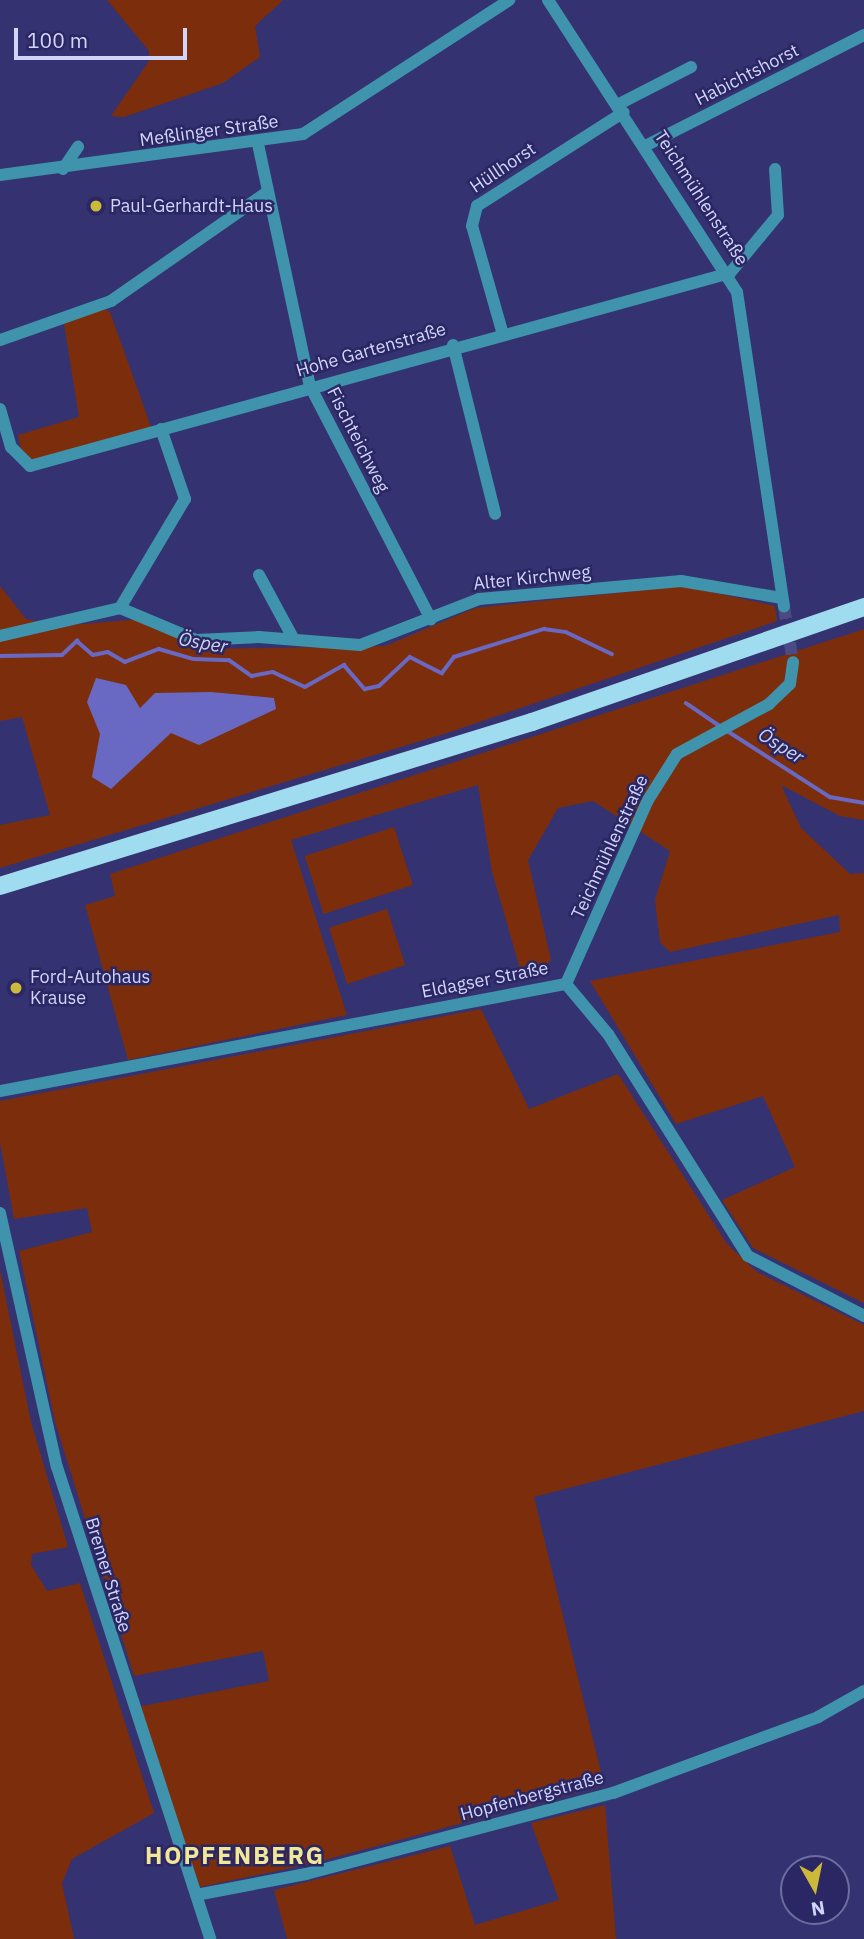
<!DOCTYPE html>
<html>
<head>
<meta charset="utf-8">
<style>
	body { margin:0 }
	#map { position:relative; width:864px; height:1939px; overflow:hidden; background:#343270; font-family:"IBM Plex Sans",sans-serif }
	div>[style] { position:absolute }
	.green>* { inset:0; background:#7c2e0c; transform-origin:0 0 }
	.water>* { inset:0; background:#6969c3 }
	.stream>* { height:3.5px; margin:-1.75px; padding:0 1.75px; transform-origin:1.75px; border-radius:1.75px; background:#6969c3 }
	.minor-tunnel>* { height:12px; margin-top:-6px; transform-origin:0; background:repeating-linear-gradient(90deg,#4c4a85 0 12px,transparent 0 18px) }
	.minor>* { height:12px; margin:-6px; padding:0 6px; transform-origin:6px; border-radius:6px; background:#3f93ac }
	.major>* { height:18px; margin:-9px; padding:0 9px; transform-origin:9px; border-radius:9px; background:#a0dcf0 }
	.dots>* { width:19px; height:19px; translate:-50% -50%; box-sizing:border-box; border:4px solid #2a2764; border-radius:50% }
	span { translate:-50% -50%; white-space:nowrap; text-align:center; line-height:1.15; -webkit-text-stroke:5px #2a2764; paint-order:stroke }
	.street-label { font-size:18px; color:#d1d5fa }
	.poi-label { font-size:18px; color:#d1d5fa }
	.left { translate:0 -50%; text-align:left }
	.water-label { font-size:19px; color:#d0d3eb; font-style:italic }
	.district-label { font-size:24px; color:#f2e697; font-weight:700; letter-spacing:2px }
	.north { position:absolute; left:780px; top:1855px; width:70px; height:70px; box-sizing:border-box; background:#2a2764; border:2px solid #6d6da0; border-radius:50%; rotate:171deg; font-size:19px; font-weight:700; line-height:28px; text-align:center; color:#d1d5fa }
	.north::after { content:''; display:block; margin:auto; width:24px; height:32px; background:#ccb939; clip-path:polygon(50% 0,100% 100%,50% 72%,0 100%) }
	.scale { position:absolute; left:14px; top:28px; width:173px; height:32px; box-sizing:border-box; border:4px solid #d1d5fa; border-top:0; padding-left:9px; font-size:21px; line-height:24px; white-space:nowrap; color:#d1d5fa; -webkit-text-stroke:5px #2a2764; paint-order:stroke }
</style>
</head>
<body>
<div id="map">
	<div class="green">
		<i style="clip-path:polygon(107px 0,283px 0,255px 26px,260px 57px,223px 83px,124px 117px,111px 116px,149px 61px,149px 51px)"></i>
		<i style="clip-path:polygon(102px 308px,110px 312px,151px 427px,31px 461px,22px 455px,18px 435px,79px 417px,63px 318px)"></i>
		<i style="clip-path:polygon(0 586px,26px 619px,59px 626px,141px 619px,201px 649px,385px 646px,475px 608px,683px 586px,775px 606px,777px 621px,447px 733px,0 868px,0 825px,50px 815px,22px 717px,0 721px)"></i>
		<i style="clip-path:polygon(864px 629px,864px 820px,840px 816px,781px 785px,801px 828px,850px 874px,864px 873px,864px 1303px,753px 1248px,722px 1200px,795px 1167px,763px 1096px,676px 1124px,590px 981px,840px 932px,839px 915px,670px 952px,660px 942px,655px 900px,670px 851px,593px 801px,558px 808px,528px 860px,551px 960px,540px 972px,521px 972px,492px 872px,478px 785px,291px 840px,347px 1015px,128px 1060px,85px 905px,115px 896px,110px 874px)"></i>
		<i style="left:394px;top:827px;width:61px;height:94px;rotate:72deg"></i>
		<i style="left:387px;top:909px;width:59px;height:61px;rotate:72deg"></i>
		<i style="clip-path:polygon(481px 1009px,529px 1109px,618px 1074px,727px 1244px,757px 1272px,864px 1325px,864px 1411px,534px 1497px,604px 1785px,310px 1864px,200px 1887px,138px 1707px,269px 1681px,263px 1651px,134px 1676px,55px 1422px,19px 1251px,92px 1232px,87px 1208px,14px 1219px,0 1142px,0 1101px)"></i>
		<i style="clip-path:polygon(0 1270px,31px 1422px,68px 1547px,32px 1554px,31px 1565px,47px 1591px,80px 1583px,154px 1813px,72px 1859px,62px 1883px,74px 1939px,0 1939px)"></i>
		<i style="clip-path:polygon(605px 1805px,616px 1939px,287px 1939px,274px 1890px,450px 1846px,475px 1925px,559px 1900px,531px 1823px)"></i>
	</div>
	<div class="water">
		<i style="clip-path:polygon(96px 678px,126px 685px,140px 708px,155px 693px,211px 692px,274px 698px,276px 709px,199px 745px,171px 733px,111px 789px,92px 777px,100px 734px,87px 702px)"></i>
	</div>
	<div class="stream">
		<i style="left:0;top:656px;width:62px;rotate:-0.9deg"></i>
		<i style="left:62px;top:655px;width:21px;rotate:-43deg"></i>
		<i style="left:77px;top:641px;width:21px;rotate:41deg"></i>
		<i style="left:93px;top:655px;width:15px;rotate:-11deg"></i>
		<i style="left:108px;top:652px;width:20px;rotate:30deg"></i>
		<i style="left:125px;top:662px;width:36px;rotate:-21deg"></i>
		<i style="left:159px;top:649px;width:36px;rotate:16deg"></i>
		<i style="left:194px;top:659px;width:35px;rotate:2deg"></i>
		<i style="left:229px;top:660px;width:28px;rotate:35deg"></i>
		<i style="left:252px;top:676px;width:21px;rotate:-11deg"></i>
		<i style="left:273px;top:672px;width:35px;rotate:25deg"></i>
		<i style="left:305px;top:687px;width:45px;rotate:-29.4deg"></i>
		<i style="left:344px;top:665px;width:32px;rotate:49deg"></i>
		<i style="left:365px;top:689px;width:14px;rotate:-12deg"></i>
		<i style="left:379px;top:686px;width:42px;rotate:-43.1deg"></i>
		<i style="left:410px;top:657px;width:36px;rotate:27deg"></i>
		<i style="left:442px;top:673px;width:20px;rotate:-53deg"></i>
		<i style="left:454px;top:657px;width:94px;rotate:-17.3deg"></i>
		<i style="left:544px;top:629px;width:22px;rotate:8deg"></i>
		<i style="left:566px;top:632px;width:51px;rotate:25.6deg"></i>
		<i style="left:686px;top:703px;width:41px;rotate:34.1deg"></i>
		<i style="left:726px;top:730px;width:124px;rotate:32.8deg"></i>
		<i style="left:830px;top:797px;width:35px;rotate:10deg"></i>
	</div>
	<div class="minor-tunnel">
		<i style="left:784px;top:607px;width:56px;rotate:80.7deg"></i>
	</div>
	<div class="minor">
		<i style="left:548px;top:0;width:348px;rotate:57.1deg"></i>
		<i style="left:737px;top:292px;width:318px;rotate:81.5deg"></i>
		<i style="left:619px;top:104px;width:81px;rotate:-27.2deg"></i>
		<i style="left:258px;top:144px;width:248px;rotate:77.9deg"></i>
		<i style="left:310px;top:386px;width:263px;rotate:62.6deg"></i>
		<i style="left:647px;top:145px;width:243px;rotate:-26.9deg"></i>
		<i style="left:63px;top:169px;width:27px;rotate:-56deg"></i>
		<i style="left:0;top:175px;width:306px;rotate:-7.7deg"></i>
		<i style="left:303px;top:134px;width:246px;rotate:-33deg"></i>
		<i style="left:730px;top:273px;width:75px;rotate:-50.4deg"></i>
		<i style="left:778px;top:215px;width:46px;rotate:-93.7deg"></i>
		<i style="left:502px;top:331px;width:109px;rotate:-105.9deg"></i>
		<i style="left:472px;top:226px;width:21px;rotate:-76deg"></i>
		<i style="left:477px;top:206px;width:174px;rotate:-32.6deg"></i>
		<i style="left:0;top:340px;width:118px;rotate:-19.4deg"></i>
		<i style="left:111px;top:301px;width:190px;rotate:-34.9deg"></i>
		<i style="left:453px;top:345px;width:174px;rotate:76deg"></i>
		<i style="left:0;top:409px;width:40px;rotate:74deg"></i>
		<i style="left:11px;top:447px;width:27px;rotate:45deg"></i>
		<i style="left:30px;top:466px;width:726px;rotate:-15.41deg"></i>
		<i style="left:259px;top:575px;width:72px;rotate:61.6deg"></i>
		<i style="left:120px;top:608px;width:127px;rotate:-59.2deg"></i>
		<i style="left:185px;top:499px;width:74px;rotate:-108.9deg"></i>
		<i style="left:0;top:636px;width:123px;rotate:-13.1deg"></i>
		<i style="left:120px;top:608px;width:82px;rotate:22.8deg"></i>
		<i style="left:196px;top:640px;width:63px;rotate:-2.7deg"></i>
		<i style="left:259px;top:637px;width:101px;rotate:4.5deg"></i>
		<i style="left:360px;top:645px;width:128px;rotate:-21.1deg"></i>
		<i style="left:479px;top:599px;width:203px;rotate:-5.1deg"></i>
		<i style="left:681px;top:581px;width:101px;rotate:9.6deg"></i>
		<i style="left:566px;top:984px;width:201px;rotate:-66deg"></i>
		<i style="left:648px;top:800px;width:54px;rotate:-57.8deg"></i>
		<i style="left:677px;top:754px;width:105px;rotate:-28.5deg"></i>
		<i style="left:769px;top:704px;width:29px;rotate:-44deg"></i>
		<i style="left:790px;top:684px;width:22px;rotate:-82deg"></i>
		<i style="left:0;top:1091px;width:576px;rotate:-10.71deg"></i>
		<i style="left:566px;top:984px;width:65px;rotate:50deg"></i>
		<i style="left:608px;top:1034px;width:262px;rotate:57.8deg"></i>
		<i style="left:748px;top:1256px;width:131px;rotate:27.3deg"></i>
		<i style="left:0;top:1213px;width:260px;rotate:77.4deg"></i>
		<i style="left:57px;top:1467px;width:496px;rotate:72deg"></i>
		<i style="left:196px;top:1895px;width:112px;rotate:-10.8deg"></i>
		<i style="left:306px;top:1874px;width:318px;rotate:-14.8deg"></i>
		<i style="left:613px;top:1793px;width:219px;rotate:-20.3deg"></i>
		<i style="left:818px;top:1717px;width:53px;rotate:-29.5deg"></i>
	</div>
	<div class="major">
		<i style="left:0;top:886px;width:557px;rotate:-17.13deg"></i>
		<i style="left:532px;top:722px;width:351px;rotate:-19.1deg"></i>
	</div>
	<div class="dots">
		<i style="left:96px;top:206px;background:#ccb939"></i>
		<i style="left:16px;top:988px;background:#ccb939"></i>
	</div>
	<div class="street-label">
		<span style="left:747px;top:75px;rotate:-27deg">Habichtshorst</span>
		<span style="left:209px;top:131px;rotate:-8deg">Meßlinger Straße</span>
		<span style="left:503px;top:168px;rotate:-34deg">Hüllhorst</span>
		<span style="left:701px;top:198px;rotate:57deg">Teichmühlenstraße</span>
		<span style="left:371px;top:350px;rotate:-16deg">Hohe Gartenstraße</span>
		<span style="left:358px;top:440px;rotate:63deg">Fischteichweg</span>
		<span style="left:532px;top:578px;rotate:-6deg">Alter Kirchweg</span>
		<span style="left:610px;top:847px;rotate:-65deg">Teichmühlenstraße</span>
		<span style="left:485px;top:980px;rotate:-11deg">Eldagser Straße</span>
		<span style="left:108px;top:1575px;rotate:73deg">Bremer Straße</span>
		<span style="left:532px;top:1796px;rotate:-15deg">Hopfenbergstraße</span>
	</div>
	<div class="poi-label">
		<span class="left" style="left:110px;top:206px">Paul-Gerhardt-Haus</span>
		<span class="left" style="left:30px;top:988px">Ford-Autohaus<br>Krause</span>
	</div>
	<div class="water-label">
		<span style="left:203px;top:643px;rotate:10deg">Ösper</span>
		<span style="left:781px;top:746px;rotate:32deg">Ösper</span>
	</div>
	<div class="district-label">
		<span style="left:235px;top:1856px">HOPFENBERG</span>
	</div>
	<div class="north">N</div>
	<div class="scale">100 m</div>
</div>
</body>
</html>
